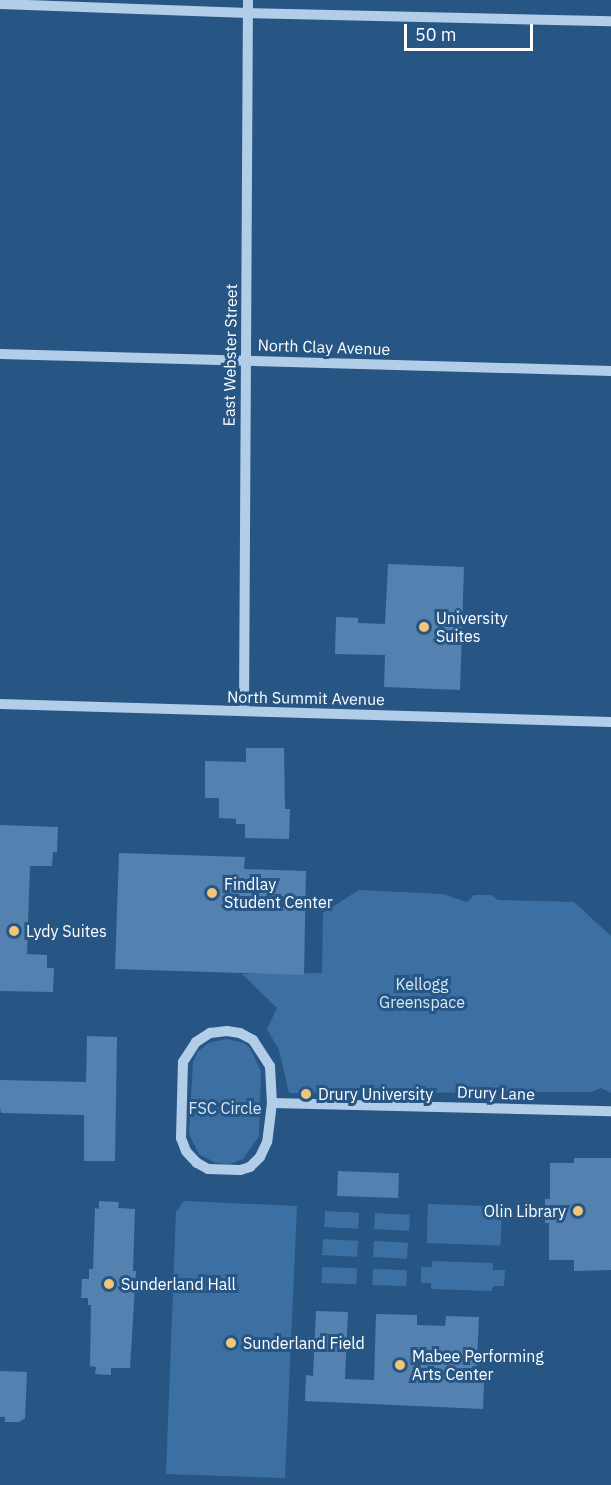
<!DOCTYPE html>
<html>
<head>
<meta charset="utf-8">
<style>
	body { margin:0 }
	#map { position:relative; width:611px; height:1485px; overflow:hidden; background:#275685; font-family:"IBM Plex Sans",sans-serif }
	div>[style] { position:absolute }
	.green>* { inset:0; background:#3c70a2; transform-origin:0 0 }
	.building>* { inset:0; background:#5481af; transform-origin:0 0 }
	.minor>* { height:10px; margin:-5px; padding:0 5px; transform-origin:5px; border-radius:5px; background:#b2cde8 }
	.dots>* { width:16px; height:16px; translate:-50% -50%; box-sizing:border-box; border:3px solid #275685; border-radius:50% }
	span { translate:-50% -50%; white-space:nowrap; text-align:center; line-height:1.15; -webkit-text-stroke:6px #275685; paint-order:stroke }
	.street-label { font-size:16px; color:#fff }
	.poi-label { font-size:16px; color:#fff }
	.left { translate:0 -50%; text-align:left }
	.right { translate:-100% -50%; text-align:right }
	.park-label { font-size:16px; color:#d5e6f6 }
	.scale { position:absolute; left:404px; top:24px; width:129px; height:27px; box-sizing:border-box; border:3px solid #fff; border-top:0; padding-left:8px; font-size:18px; line-height:21px; white-space:nowrap; color:#fff; -webkit-text-stroke:4px #275685; paint-order:stroke }
</style>
</head>
<body>
<div id="map">
	<div class="green">
		<i style="clip-path:polygon(359px 890px,443px 894px,467px 902px,474px 895px,491px 895px,498px 900px,574px 902px,611px 936px,611px 1093px,601px 1088px,591px 1092px,289px 1093px,279px 1050px,267px 1029px,277px 1008px,242px 974px,322px 973px,323px 913px)"></i>
		<i style="clip-path:polygon(226px 1039px,244px 1043px,250px 1048px,261px 1071px,259px 1136px,243px 1159px,230px 1164px,216px 1163px,199px 1154px,189px 1134px,193px 1062px,198px 1051px,209px 1043px)"></i>
		<i style="clip-path:polygon(184px 1201px,297px 1206px,285px 1478px,166px 1474px,176px 1212px)"></i>
		<i style="left:428px;top:1204px;width:74px;height:39px;rotate:2deg"></i>
		<i style="left:325px;top:1211px;width:34px;height:16px;rotate:3deg"></i>
		<i style="left:375px;top:1213px;width:35px;height:16px;rotate:3deg"></i>
		<i style="left:323px;top:1239px;width:35px;height:16px;rotate:3deg"></i>
		<i style="left:374px;top:1241px;width:34px;height:16px;rotate:3deg"></i>
		<i style="clip-path:polygon(432px 1261px,493px 1263px,493px 1270px,505px 1270px,504px 1286px,493px 1286px,492px 1291px,431px 1289px,431px 1283px,421px 1283px,421px 1267px,432px 1267px)"></i>
		<i style="left:322px;top:1267px;width:35px;height:16px;rotate:2deg"></i>
		<i style="left:373px;top:1269px;width:34px;height:16px;rotate:2deg"></i>
	</div>
	<div class="building">
		<i style="clip-path:polygon(388px 564px,464px 567px,460px 690px,384px 687px,385px 655px,335px 654px,336px 617px,358px 618px,358px 623px,385px 624px)"></i>
		<i style="clip-path:polygon(246px 748px,284px 748px,285px 809px,290px 809px,289px 839px,245px 838px,245px 824px,236px 824px,236px 819px,219px 818px,219px 798px,205px 798px,205px 761px,246px 762px)"></i>
		<i style="clip-path:polygon(0 825px,58px 827px,57px 852px,53px 852px,52px 866px,30px 866px,27px 954px,47px 955px,47px 968px,54px 968px,53px 992px,0 991px)"></i>
		<i style="clip-path:polygon(119px 853px,245px 857px,244px 869px,306px 871px,304px 975px,115px 969px)"></i>
		<i style="clip-path:polygon(87px 1036px,117px 1037px,115px 1161px,84px 1161px,84px 1115px,1px 1113px,0 1108px,0 1080px,86px 1082px)"></i>
		<i style="clip-path:polygon(574px 1158px,611px 1158px,611px 1270px,574px 1271px,574px 1260px,549px 1260px,549px 1223px,545px 1223px,545px 1199px,550px 1199px,550px 1163px,574px 1163px)"></i>
		<i style="left:338px;top:1171px;width:61px;height:25px;rotate:2deg"></i>
		<i style="clip-path:polygon(99px 1201px,119px 1202px,118px 1208px,135px 1209px,133px 1271px,136px 1271px,130px 1368px,111px 1368px,111px 1375px,95px 1374px,96px 1367px,90px 1366px,91px 1305px,88px 1305px,88px 1298px,81px 1298px,82px 1279px,89px 1279px,89px 1269px,93px 1269px,95px 1208px,99px 1209px)"></i>
		<i style="clip-path:polygon(316px 1311px,348px 1312px,345px 1379px,374px 1380px,376px 1314px,417px 1315px,417px 1325px,445px 1326px,446px 1316px,479px 1317px,476px 1382px,484px 1382px,483px 1409px,305px 1401px,306px 1375px,313px 1376px)"></i>
		<i style="clip-path:polygon(0 1371px,27px 1372px,25px 1418px,19px 1422px,5px 1422px,5px 1417px,0 1417px)"></i>
	</div>
	<div class="minor">
		<i style="left:0;top:4px;width:248px;rotate:2.1deg"></i>
		<i style="left:248px;top:13px;width:363px;rotate:1.3deg"></i>
		<i style="left:0;top:354px;width:611px;rotate:1.59deg"></i>
		<i style="left:0;top:704px;width:611px;rotate:1.69deg"></i>
		<i style="left:244px;top:711px;width:711px;rotate:-89.68deg"></i>
		<i style="left:227px;top:1031px;width:13px;rotate:9deg"></i>
		<i style="left:240px;top:1033px;width:15px;rotate:28deg"></i>
		<i style="left:253px;top:1040px;width:31px;rotate:57deg"></i>
		<i style="left:270px;top:1066px;width:37px;rotate:87deg"></i>
		<i style="left:272px;top:1103px;width:39px;rotate:97deg"></i>
		<i style="left:267px;top:1142px;width:17px;rotate:115deg"></i>
		<i style="left:260px;top:1157px;width:14px;rotate:135deg"></i>
		<i style="left:250px;top:1167px;width:10px;rotate:163deg"></i>
		<i style="left:240px;top:1170px;width:32px;rotate:-178deg"></i>
		<i style="left:208px;top:1169px;width:13px;rotate:-151deg"></i>
		<i style="left:197px;top:1163px;width:16px;rotate:-133deg"></i>
		<i style="left:186px;top:1151px;width:14px;rotate:-111deg"></i>
		<i style="left:181px;top:1138px;width:76px;rotate:-88.5deg"></i>
		<i style="left:183px;top:1062px;width:24px;rotate:-57deg"></i>
		<i style="left:196px;top:1042px;width:17px;rotate:-33deg"></i>
		<i style="left:210px;top:1033px;width:17px;rotate:-7deg"></i>
		<i style="left:272px;top:1103px;width:339px;rotate:1.4deg"></i>
	</div>
	<div class="dots">
		<i style="left:424px;top:627px;background:#f0c677"></i>
		<i style="left:212px;top:893px;background:#f0c677"></i>
		<i style="left:14px;top:931px;background:#f0c677"></i>
		<i style="left:306px;top:1094px;background:#f0c677"></i>
		<i style="left:578px;top:1211px;background:#f0c677"></i>
		<i style="left:109px;top:1284px;background:#f0c677"></i>
		<i style="left:231px;top:1343px;background:#f0c677"></i>
		<i style="left:400px;top:1365px;background:#f0c677"></i>
	</div>
	<div class="street-label">
		<span style="left:324px;top:347px;rotate:2deg">North Clay Avenue</span>
		<span style="left:230px;top:355px;rotate:-89deg">East Webster Street</span>
		<span style="left:306px;top:698px;rotate:1deg">North Summit Avenue</span>
		<span style="left:496px;top:1093px;rotate:2deg">Drury Lane</span>
	</div>
	<div class="poi-label">
		<span class="left" style="left:436px;top:627px">University<br>Suites</span>
		<span class="left" style="left:224px;top:893px">Findlay<br>Student Center</span>
		<span class="left" style="left:26px;top:931px">Lydy Suites</span>
		<span class="left" style="left:318px;top:1094px">Drury University</span>
		<span class="right" style="left:566px;top:1211px">Olin Library</span>
		<span class="left" style="left:121px;top:1284px">Sunderland Hall</span>
		<span class="left" style="left:243px;top:1343px">Sunderland Field</span>
		<span class="left" style="left:412px;top:1365px">Mabee Performing<br>Arts Center</span>
	</div>
	<div class="park-label">
		<span style="left:422px;top:993px">Kellogg<br>Greenspace</span>
		<span style="left:225px;top:1108px">FSC Circle</span>
	</div>
	<div class="scale">50 m</div>
</div>
</body>
</html>
